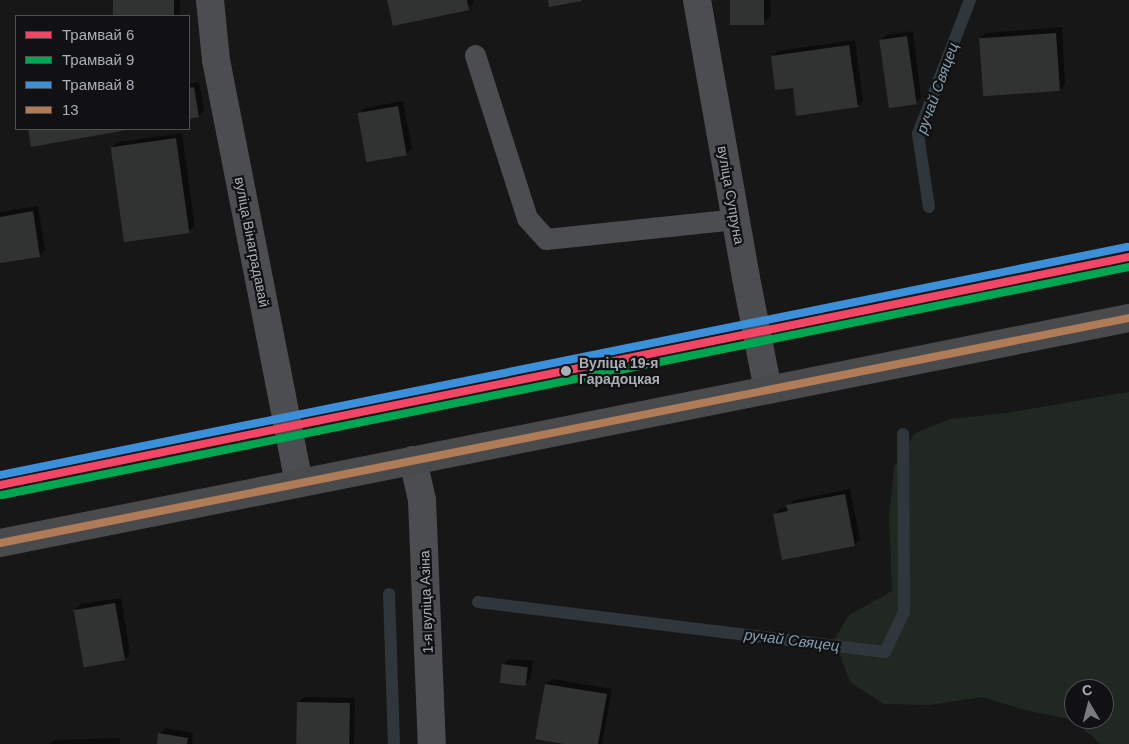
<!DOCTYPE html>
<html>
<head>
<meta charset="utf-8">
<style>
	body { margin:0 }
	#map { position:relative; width:1129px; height:744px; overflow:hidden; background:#171717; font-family:Helvetica,sans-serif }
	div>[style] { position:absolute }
	.green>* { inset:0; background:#212721 }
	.shadow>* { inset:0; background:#0007; transform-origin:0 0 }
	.stream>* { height:12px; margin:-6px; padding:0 6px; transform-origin:6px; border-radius:6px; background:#2f373c }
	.building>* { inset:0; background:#313232; transform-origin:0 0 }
	.service>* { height:21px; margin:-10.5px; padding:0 10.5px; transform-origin:10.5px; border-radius:10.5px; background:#4c4d50 }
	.minor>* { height:28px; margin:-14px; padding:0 14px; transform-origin:14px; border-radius:14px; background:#4c4d50 }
	.primary>* { height:28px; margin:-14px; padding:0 14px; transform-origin:14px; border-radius:14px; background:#494a4c }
	.bus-1>* { height:8px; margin:-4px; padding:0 4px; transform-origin:4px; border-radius:4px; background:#b07c57 }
	.tram-1>* { height:8px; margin:-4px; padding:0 4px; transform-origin:4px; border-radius:4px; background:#f34667 }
	.tram-2>* { height:8px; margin:-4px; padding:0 4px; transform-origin:4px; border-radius:4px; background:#00a651 }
	.tram-3>* { height:8px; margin:-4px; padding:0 4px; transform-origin:4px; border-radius:4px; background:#3a90db }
	.dots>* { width:14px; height:14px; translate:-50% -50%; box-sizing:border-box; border:2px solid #111113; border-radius:50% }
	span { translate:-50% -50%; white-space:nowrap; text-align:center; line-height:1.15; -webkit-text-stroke:4.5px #111113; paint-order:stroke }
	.street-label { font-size:14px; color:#aaafb7 }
	.stop-label { font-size:14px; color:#aaafb7; font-weight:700 }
	.left { translate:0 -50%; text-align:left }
	.water-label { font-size:15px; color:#849eae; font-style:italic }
	.legend { position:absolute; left:15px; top:15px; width:175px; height:115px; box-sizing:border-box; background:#111113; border:1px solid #4e5055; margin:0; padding:6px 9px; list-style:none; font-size:15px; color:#aaafb7 }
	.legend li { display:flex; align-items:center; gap:10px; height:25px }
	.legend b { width:25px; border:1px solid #4e5055 }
	.north { position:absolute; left:1064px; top:679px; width:50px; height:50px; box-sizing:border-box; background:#111113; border:1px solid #4e5055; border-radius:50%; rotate:352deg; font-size:14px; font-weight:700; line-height:20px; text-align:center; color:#aaafb7 }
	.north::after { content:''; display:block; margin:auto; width:18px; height:22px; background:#777a7f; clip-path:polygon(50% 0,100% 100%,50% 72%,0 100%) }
</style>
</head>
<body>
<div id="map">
	<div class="green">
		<i style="clip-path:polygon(evenodd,1129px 392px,1129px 744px,1100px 744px,1074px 720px,1029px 711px,982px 697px,930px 705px,884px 704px,850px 682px,834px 640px,849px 615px,892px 591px,889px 517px,894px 467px,915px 433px,950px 419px,1006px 413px,1129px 392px,1074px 689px,1104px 689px,1104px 719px,1074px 719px,1074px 689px)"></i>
	</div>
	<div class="shadow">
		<i style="left:114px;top:0;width:66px;height:16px"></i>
		<i style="clip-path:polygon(389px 0,473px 0,474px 3px,468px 8px)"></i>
		<i style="clip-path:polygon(731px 0,770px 0,771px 15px,766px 21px)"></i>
		<i style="clip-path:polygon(1062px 27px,1065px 84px,1060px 90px,980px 38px,986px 33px)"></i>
		<i style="clip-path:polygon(913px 31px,921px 97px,916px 103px,881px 41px,886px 35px)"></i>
		<i style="clip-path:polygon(855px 40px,863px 101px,857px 106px,794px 87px,772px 57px,778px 51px)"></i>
		<i style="clip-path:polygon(199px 82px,204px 110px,199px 116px,189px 118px,189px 84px)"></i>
		<i style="clip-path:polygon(403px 101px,412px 148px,406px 154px,360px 113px,365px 108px)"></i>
		<i style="clip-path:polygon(29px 129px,125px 129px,32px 145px)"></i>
		<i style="clip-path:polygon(182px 133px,195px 226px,189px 231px,112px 147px,118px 142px)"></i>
		<i style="clip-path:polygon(38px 206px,45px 250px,39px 256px,0 262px,0 212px)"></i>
		<i style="clip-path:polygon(850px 489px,860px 539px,854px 545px,774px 515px,780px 509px,788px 507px,794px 500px)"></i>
		<i style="clip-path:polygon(121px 598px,130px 653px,125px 659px,75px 610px,81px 604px)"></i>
		<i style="clip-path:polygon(509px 659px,533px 661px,531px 678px,525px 684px,503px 665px)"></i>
		<i style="clip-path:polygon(552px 679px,612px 689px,602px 744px,571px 744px,546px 684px)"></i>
		<i style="clip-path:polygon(304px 697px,355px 698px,354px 744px,297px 744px,298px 703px)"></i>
		<i style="clip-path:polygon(165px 728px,193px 733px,192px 744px,158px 744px,160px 734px)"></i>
		<i style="clip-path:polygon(120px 738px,120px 744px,50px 744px,54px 740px)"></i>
	</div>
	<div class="stream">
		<i style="left:929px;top:207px;width:74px;rotate:-98.6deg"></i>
		<i style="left:918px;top:134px;width:144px;rotate:-68.8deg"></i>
		<i style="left:389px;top:594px;width:150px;rotate:88.1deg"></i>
		<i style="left:478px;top:602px;width:410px;rotate:7deg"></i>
		<i style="left:885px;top:652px;width:44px;rotate:-64.6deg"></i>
		<i style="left:904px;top:612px;width:178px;rotate:-90.3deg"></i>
	</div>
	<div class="building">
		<i style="left:113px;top:0;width:61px;height:16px"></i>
		<i style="clip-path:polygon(387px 0,467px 0,469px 10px,393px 26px)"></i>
		<i style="clip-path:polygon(548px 0,582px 0,582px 1px,549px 7px)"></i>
		<i style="left:730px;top:0;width:34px;height:25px"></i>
		<i style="left:1056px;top:33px;width:58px;height:77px;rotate:86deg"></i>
		<i style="left:907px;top:36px;width:69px;height:28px;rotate:82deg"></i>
		<i style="clip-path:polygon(849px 45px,858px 107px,796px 116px,793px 88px,775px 90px,771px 56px)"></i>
		<i style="clip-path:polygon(194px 87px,199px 117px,189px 119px,189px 88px)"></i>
		<i style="left:398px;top:106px;width:50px;height:41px;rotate:80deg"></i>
		<i style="clip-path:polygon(28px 129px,127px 129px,127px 130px,31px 147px)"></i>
		<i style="left:176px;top:138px;width:96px;height:66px;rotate:82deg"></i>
		<i style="clip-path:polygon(33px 211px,40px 257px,0 263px,0 217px)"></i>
		<i style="clip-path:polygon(845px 494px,855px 546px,782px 560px,773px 514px,788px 511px,786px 505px)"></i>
		<i style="left:115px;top:603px;width:58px;height:42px;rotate:80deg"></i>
		<i style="left:502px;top:664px;width:26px;height:19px;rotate:7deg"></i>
		<i style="clip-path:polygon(545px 684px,607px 694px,598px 744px,564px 744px,535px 739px)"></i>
		<i style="left:297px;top:702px;width:53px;height:42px;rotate:1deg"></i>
		<i style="clip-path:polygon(158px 733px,188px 738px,187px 744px,157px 744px)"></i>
	</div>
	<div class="service">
		<i style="left:475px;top:55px;width:171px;rotate:72.3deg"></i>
		<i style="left:527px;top:218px;width:28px;rotate:48deg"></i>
		<i style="left:546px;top:239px;width:190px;rotate:-6deg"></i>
	</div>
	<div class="minor">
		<i style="left:210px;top:0;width:60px;rotate:84.3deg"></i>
		<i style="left:216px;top:60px;width:431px;rotate:78.9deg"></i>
		<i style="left:697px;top:0;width:282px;rotate:80deg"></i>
		<i style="left:746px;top:278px;width:114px;rotate:78.9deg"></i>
		<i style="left:413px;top:460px;width:41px;rotate:77.3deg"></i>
		<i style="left:422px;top:500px;width:244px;rotate:87.7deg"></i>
	</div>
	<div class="primary">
		<i style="left:0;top:543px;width:1151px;rotate:-11.27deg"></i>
	</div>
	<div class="bus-1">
		<i style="left:0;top:543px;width:1151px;rotate:-11.27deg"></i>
	</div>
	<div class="tram-1">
		<i style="left:0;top:485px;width:1152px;rotate:-11.42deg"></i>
	</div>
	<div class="tram-2">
		<i style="left:2px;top:495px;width:1150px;rotate:-11.44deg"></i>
	</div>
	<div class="tram-3">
		<i style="left:0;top:475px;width:1150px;rotate:-11.44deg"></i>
	</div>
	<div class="dots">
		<i style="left:566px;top:371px;background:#aaafb7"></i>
	</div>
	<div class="street-label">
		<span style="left:731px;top:195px;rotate:80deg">вуліца Супруна</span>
		<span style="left:252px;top:242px;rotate:79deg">вуліца Вінаградавай</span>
		<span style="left:426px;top:602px;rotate:-92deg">1-я вуліца Азіна</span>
	</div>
	<div class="stop-label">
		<span class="left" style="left:579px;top:371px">Вуліца 19-я<br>Гарадоцкая</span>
	</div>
	<div class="water-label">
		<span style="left:937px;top:88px;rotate:-70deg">ручай Свяцец</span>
		<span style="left:792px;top:640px;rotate:7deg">ручай Свяцец</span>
	</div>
	<ul class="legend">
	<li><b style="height:6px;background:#f34667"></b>Трамвай 6</li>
	<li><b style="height:6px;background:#00a651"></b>Трамвай 9</li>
	<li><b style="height:6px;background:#3a90db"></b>Трамвай 8</li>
	<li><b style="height:6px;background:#b07c57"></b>13</li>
	</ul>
	<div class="north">С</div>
</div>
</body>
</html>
